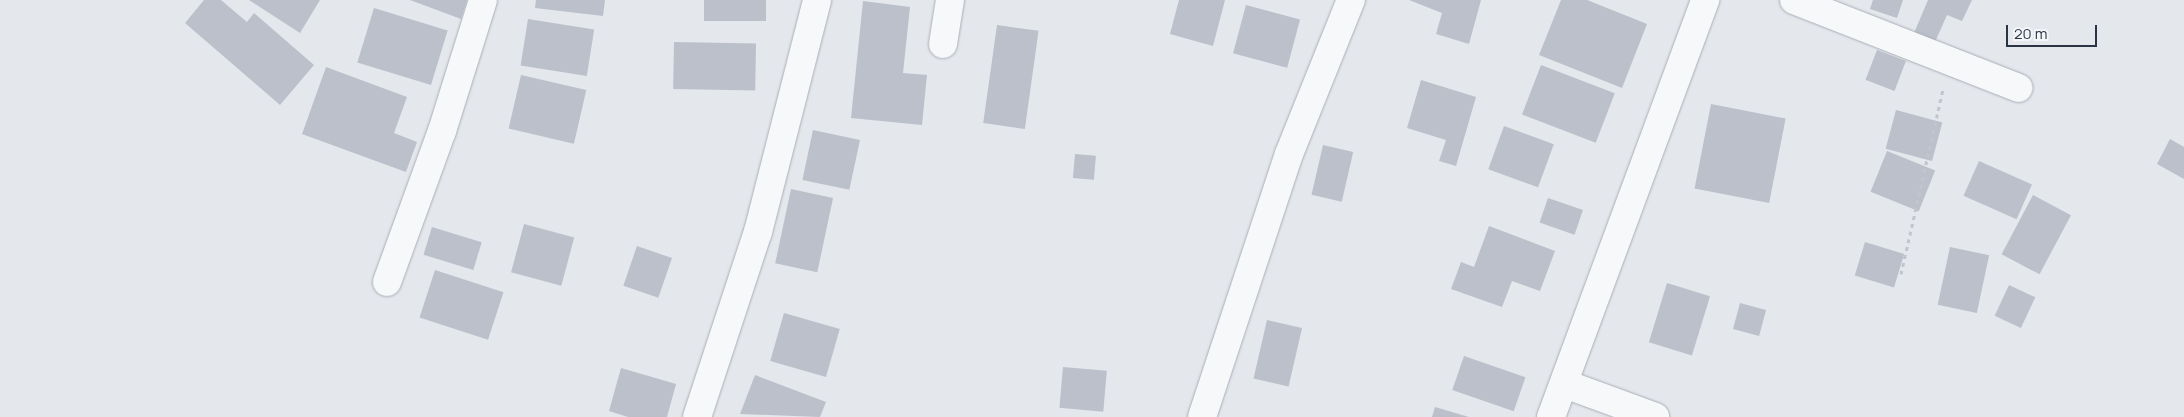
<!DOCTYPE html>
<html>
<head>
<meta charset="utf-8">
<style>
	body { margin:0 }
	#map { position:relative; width:2184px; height:417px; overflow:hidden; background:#e4e7ec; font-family:Manrope,sans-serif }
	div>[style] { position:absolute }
	.building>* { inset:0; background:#bbc0ca; transform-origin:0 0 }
	.path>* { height:3px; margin-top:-1.5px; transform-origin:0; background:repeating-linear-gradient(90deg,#c2c5cb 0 4px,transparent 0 8px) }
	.roads { filter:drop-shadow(0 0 1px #a9aeb7) drop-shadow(0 0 1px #a9aeb7) }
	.minor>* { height:28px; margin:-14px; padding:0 14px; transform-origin:14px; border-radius:14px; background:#f7f8fa }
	span { translate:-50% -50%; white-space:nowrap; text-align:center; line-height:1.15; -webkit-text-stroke:4px #f4f6f9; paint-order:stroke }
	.scale { position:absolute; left:2006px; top:25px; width:91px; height:22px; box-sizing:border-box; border:2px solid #2b3445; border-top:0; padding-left:6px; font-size:15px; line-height:18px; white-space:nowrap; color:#2b3445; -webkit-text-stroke:4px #f4f6f9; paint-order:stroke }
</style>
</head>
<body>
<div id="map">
	<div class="building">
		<i style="clip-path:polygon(204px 0,221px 0,247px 22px,254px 13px,314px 65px,280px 105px,185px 23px)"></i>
		<i style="clip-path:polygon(249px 0,320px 0,300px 33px)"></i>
		<i style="clip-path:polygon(410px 0,467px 0,461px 19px)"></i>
		<i style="clip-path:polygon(536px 0,605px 0,603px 16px,535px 8px)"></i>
		<i style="left:704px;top:0;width:62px;height:21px"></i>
		<i style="clip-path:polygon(1179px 0,1225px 0,1213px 46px,1170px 34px)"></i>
		<i style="clip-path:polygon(1409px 0,1481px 0,1469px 44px,1436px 34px,1442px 13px)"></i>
		<i style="clip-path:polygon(1561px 0,1587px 0,1647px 24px,1622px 88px,1539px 55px)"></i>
		<i style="clip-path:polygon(1873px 0,1903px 0,1897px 18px,1870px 9px)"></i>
		<i style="clip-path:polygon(1928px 0,1972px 0,1962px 21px,1947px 15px,1935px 42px,1914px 33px)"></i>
		<i style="clip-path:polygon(863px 1px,910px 7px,903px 73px,927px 75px,922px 125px,851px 118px)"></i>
		<i style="left:1246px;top:5px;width:56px;height:50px;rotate:15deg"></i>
		<i style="left:374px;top:8px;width:77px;height:57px;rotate:17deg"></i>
		<i style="left:528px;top:19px;width:67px;height:47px;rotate:9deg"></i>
		<i style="left:997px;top:25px;width:42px;height:99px;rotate:8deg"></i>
		<i style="left:674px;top:42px;width:82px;height:47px;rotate:1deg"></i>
		<i style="left:1877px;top:50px;width:31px;height:32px;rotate:21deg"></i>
		<i style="left:1541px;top:65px;width:79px;height:53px;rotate:21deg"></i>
		<i style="clip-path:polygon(326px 67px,407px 97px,394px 133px,417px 142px,406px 172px,302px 134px)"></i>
		<i style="left:521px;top:75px;width:67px;height:55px;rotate:13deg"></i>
		<i style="clip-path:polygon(1421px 80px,1476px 97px,1456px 166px,1439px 161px,1446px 140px,1407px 128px)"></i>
		<i style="left:1711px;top:104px;width:76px;height:86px;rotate:11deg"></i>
		<i style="left:1896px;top:110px;width:48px;height:40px;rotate:15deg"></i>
		<i style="left:1504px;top:126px;width:53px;height:46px;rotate:20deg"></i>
		<i style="left:813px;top:130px;width:48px;height:51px;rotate:12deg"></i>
		<i style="clip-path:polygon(2170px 139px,2184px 147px,2184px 179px,2157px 164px)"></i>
		<i style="left:1323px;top:145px;width:31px;height:51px;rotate:13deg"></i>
		<i style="left:1887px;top:151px;width:52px;height:44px;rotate:22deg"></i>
		<i style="left:1075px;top:154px;width:21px;height:24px;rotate:5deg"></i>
		<i style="left:1979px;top:161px;width:58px;height:38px;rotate:24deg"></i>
		<i style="left:791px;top:189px;width:43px;height:76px;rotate:12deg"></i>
		<i style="left:2033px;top:195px;width:43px;height:67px;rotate:28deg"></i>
		<i style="left:1548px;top:198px;width:37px;height:26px;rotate:19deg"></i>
		<i style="left:524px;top:224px;width:52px;height:50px;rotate:15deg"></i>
		<i style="clip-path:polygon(1489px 226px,1555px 251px,1540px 291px,1512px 281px,1502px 307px,1451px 289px,1461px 262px,1474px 267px)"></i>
		<i style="left:432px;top:227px;width:52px;height:29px;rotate:17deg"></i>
		<i style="left:1865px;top:242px;width:41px;height:35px;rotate:17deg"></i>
		<i style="left:637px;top:246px;width:37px;height:42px;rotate:19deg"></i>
		<i style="left:1950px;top:247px;width:40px;height:59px;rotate:12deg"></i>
		<i style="left:435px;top:270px;width:72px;height:50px;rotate:18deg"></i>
		<i style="left:1667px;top:283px;width:45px;height:62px;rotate:17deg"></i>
		<i style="left:2009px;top:285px;width:29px;height:34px;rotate:25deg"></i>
		<i style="left:1740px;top:303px;width:27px;height:27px;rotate:15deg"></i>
		<i style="left:784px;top:313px;width:58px;height:50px;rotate:16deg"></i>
		<i style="left:1267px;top:320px;width:36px;height:60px;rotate:13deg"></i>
		<i style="left:1464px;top:356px;width:65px;height:36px;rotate:19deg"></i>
		<i style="left:1063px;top:367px;width:44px;height:41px;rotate:5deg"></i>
		<i style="clip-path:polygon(621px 368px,676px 384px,667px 417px,628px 417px,609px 411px)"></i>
		<i style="clip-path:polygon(755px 375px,826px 402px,820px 417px,740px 414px)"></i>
		<i style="clip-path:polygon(1435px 407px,1469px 417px,1432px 417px)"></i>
	</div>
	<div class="path">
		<i style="left:1901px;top:274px;width:190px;rotate:-77.2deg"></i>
	</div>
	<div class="roads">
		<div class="minor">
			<i style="left:1794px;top:0;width:241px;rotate:21.4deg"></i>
			<i style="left:943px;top:44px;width:45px;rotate:-81deg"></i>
			<i style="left:387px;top:282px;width:161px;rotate:-70deg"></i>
			<i style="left:442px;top:131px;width:137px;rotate:-72.6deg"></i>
			<i style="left:1565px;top:384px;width:96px;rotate:20.1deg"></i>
			<i style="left:697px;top:417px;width:195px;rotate:-71.8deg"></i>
			<i style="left:758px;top:232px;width:239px;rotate:-75.7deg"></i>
			<i style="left:1202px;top:417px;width:277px;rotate:-71.7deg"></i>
			<i style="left:1289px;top:154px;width:166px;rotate:-68.1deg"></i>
			<i style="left:1551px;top:417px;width:445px;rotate:-69.7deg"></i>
		</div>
	</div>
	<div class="scale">20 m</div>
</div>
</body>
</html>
